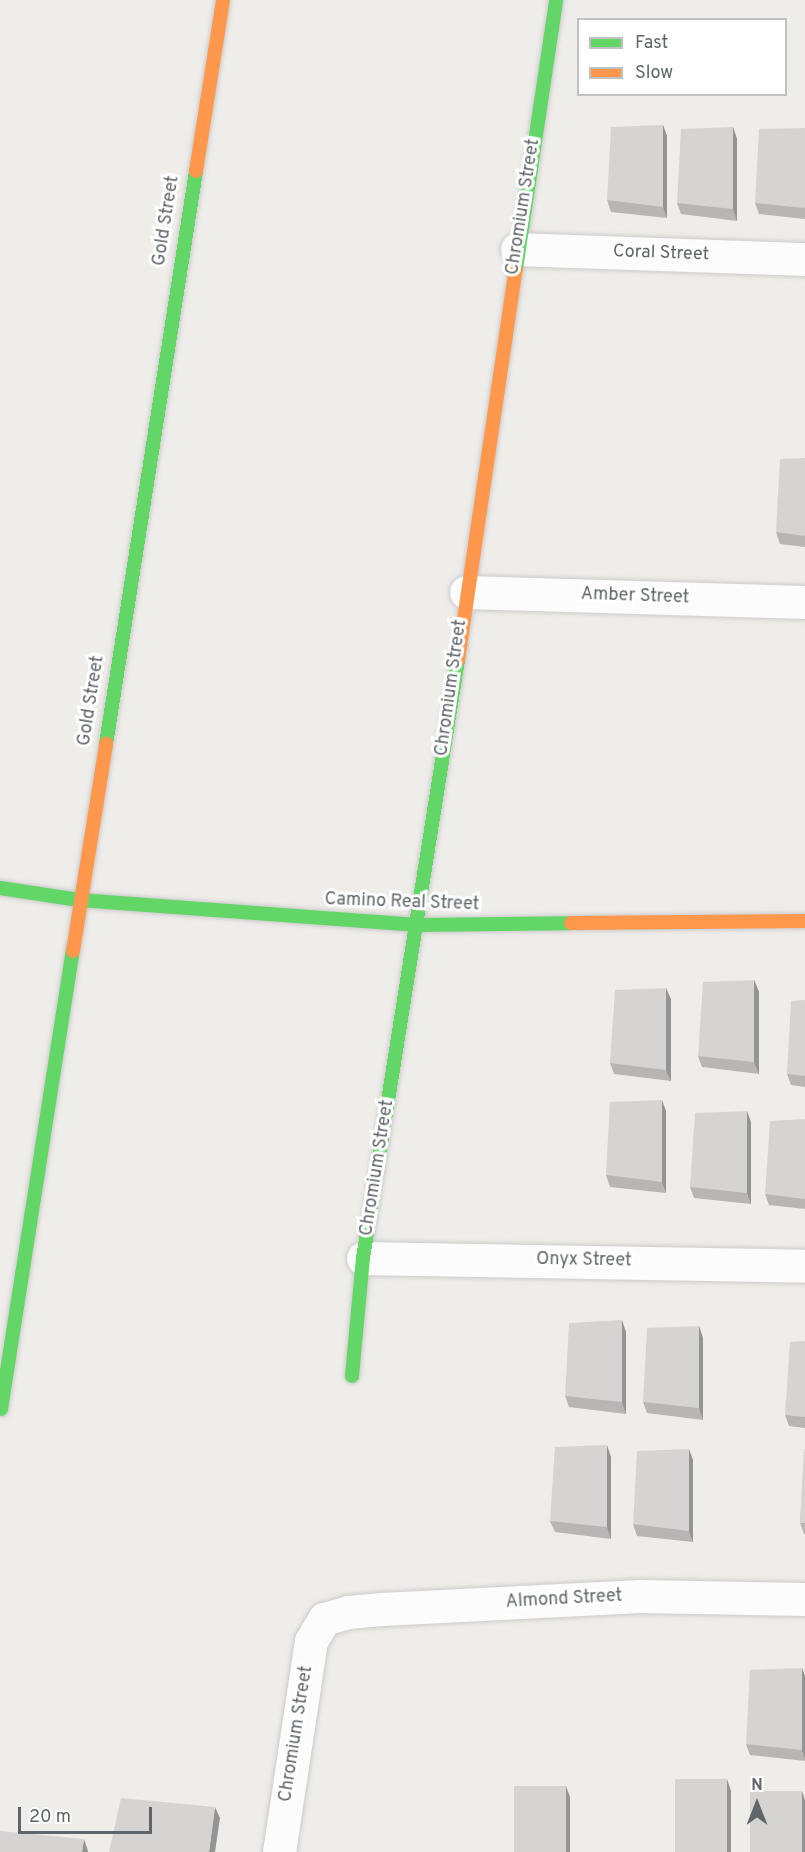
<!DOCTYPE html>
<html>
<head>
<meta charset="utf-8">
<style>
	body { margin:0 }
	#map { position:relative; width:805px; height:1852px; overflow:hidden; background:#efedea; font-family:Overpass,sans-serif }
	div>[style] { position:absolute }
	.roads { filter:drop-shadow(0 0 2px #cbcbca) drop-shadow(0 0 2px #cbcbca) }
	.street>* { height:33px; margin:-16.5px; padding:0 16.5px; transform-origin:16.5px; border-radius:16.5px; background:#fdfcfc }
	.fast>* { height:14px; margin:-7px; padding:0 7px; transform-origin:7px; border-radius:7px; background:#63d668 }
	.slow>* { height:14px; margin:-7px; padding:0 7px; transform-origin:7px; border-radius:7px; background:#ff974d }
	.wall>* { inset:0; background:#b7b6b5 }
	.shaded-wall>* { inset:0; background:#959494 }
	.building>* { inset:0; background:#d5d4d3; transform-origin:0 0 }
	span { translate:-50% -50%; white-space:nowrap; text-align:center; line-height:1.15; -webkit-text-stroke:6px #fff; paint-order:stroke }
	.street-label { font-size:18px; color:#5f6568 }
	.legend { position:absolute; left:577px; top:18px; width:210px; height:78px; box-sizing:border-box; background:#fff; border:2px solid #bfc1c3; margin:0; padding:8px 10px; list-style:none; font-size:18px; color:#5f6568 }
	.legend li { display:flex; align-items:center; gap:12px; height:30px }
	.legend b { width:30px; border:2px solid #bfc1c3 }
	.north { position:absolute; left:727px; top:1774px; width:60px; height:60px; -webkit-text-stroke:4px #fff; paint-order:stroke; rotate:0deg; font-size:16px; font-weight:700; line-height:24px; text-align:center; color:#5f6568 }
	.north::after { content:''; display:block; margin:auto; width:21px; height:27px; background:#5f6568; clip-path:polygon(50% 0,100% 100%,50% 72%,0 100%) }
	.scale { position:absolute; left:18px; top:1807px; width:134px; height:27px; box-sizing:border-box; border:3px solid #5f6568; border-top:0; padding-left:8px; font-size:18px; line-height:21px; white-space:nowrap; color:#5f6568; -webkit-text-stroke:4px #fff; paint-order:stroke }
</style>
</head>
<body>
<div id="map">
	<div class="roads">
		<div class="street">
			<i style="left:517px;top:249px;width:288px;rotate:2deg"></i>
			<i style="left:466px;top:592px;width:339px;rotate:1.7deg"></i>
			<i style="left:363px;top:1258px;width:442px;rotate:1deg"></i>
			<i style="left:279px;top:1852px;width:213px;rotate:-81.4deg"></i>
			<i style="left:311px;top:1641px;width:26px;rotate:-59deg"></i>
			<i style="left:324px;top:1619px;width:25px;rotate:-16deg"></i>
			<i style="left:348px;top:1612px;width:34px;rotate:-5deg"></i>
			<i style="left:382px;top:1609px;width:258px;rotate:-2.9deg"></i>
			<i style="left:640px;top:1596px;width:165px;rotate:1deg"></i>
		</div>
		<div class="fast">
			<i style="left:516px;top:269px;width:272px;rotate:-81.5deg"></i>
			<i style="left:106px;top:744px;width:580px;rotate:-81.07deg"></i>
			<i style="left:0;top:888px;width:80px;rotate:8.6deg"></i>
			<i style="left:79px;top:900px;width:340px;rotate:4.2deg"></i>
			<i style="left:418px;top:925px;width:153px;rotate:-0.7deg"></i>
			<i style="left:352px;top:1376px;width:119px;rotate:-84.7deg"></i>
			<i style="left:363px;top:1258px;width:605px;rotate:-80.97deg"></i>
			<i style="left:1px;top:1409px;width:464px;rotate:-81.1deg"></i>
		</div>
		<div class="slow">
			<i style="left:196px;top:171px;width:173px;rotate:-81deg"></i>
			<i style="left:458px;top:660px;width:395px;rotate:-81.6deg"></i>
			<i style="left:571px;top:923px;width:234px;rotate:-0.5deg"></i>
			<i style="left:73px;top:951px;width:210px;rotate:-80.9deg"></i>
		</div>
	</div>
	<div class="wall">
		<i style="clip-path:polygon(663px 125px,667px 136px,667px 218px,611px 212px,607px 200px)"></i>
		<i style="clip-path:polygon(733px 127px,737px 139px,737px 221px,681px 214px,677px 203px)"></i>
		<i style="clip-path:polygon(805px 128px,805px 219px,759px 214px,755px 203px)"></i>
		<i style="clip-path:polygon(805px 458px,805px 547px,780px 544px,776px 532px)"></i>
		<i style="clip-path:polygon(754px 980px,759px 992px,759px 1074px,702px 1067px,698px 1056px)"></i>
		<i style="clip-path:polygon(671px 999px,671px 1081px,614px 1074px,610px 1063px)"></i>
		<i style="clip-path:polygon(805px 1000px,805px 1087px,791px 1085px,787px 1074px)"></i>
		<i style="clip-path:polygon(666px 1111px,666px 1193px,610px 1187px,606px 1175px)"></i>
		<i style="clip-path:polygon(805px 1119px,805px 1209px,769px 1205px,765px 1194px)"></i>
		<i style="clip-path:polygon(751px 1122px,751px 1204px,694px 1198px,690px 1187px)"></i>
		<i style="clip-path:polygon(699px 1326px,703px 1338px,703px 1420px,647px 1413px,643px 1402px)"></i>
		<i style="clip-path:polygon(626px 1332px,626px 1414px,569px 1407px,565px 1396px)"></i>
		<i style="clip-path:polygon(805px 1341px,805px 1428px,789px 1426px,785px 1415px)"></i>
		<i style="clip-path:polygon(805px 1449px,805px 1534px,804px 1534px,800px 1523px)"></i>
		<i style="clip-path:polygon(611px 1457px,611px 1539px,555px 1532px,550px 1521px)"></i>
		<i style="clip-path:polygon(693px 1460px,693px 1542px,637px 1536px,633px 1524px)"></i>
		<i style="clip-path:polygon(802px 1668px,805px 1676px,805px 1761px,750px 1755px,746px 1744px)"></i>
	</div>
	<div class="shaded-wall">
		<i style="clip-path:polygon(663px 125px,667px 136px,667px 218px,663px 207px)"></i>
		<i style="clip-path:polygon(733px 127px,737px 139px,737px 221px,733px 209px)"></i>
		<i style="clip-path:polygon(754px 980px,759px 992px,759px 1074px,754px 1062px)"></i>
		<i style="clip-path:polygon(666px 988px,671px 999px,671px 1081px,666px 1070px)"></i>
		<i style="clip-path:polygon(662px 1100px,666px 1111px,666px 1193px,662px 1182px)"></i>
		<i style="clip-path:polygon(747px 1111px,751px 1122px,751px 1204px,747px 1193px)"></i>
		<i style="clip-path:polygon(622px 1320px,626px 1332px,626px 1414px,622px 1402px)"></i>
		<i style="clip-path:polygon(699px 1326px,703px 1338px,703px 1420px,699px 1408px)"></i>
		<i style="clip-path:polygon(607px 1445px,611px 1457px,611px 1539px,607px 1527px)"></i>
		<i style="clip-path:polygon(689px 1449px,693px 1460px,693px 1542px,689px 1531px)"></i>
		<i style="clip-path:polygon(802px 1668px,805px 1676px,805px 1758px,802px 1750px)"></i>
		<i style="clip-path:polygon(727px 1779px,731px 1791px,731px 1852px,727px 1852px)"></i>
		<i style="clip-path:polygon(566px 1786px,570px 1797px,570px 1852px,566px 1852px)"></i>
		<i style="clip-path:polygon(802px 1791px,805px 1800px,805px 1852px,802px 1852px)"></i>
		<i style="clip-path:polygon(215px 1807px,220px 1818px,215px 1852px,209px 1852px)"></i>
		<i style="clip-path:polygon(84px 1839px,88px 1851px,88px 1852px,82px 1852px)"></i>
	</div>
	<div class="building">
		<i style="clip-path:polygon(663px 125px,663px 207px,607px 200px,611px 127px)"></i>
		<i style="clip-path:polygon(733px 127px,733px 209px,677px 203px,681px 129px)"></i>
		<i style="clip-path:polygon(805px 128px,805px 208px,755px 203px,759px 129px)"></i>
		<i style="clip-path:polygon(805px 458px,805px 536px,776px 532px,780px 459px)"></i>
		<i style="clip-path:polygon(754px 980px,754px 1062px,698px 1056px,703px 982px)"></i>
		<i style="clip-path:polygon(666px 988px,666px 1070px,610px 1063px,615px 990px)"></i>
		<i style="clip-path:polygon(805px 1000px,805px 1076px,787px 1074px,791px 1001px)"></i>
		<i style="clip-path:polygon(662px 1100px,662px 1182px,606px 1175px,610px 1102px)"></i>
		<i style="clip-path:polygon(747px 1111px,747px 1193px,690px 1187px,695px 1113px)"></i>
		<i style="clip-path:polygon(805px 1119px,805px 1199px,765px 1194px,770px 1121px)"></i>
		<i style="clip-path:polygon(622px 1320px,622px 1402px,565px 1396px,569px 1323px)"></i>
		<i style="clip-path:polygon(699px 1326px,699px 1408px,643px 1402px,647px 1328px)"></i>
		<i style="clip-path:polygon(805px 1341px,805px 1417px,785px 1415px,790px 1342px)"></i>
		<i style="clip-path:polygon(607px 1445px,607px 1527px,550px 1521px,555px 1447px)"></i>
		<i style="clip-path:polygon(689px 1449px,689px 1531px,633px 1524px,637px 1451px)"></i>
		<i style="clip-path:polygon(804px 1449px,805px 1449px,805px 1523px,800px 1523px)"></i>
		<i style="clip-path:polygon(802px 1668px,802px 1750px,746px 1744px,750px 1670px)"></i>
		<i style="left:727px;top:1779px;width:73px;height:52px;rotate:90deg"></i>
		<i style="left:566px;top:1786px;width:66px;height:52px;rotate:90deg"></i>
		<i style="left:802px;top:1791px;width:61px;height:52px;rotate:90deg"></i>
		<i style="clip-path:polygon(121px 1798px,215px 1807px,209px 1852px,109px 1852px)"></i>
		<i style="clip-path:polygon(0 1831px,84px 1839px,82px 1852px,0 1852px)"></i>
	</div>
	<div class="street-label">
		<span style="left:524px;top:207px;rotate:-81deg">Chromium Street</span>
		<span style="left:167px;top:221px;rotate:-81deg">Gold Street</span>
		<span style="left:661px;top:254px;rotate:2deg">Coral Street</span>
		<span style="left:635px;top:597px;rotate:2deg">Amber Street</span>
		<span style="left:452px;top:688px;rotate:-82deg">Chromium Street</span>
		<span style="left:92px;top:701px;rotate:-81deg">Gold Street</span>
		<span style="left:402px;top:903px;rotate:2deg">Camino Real Street</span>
		<span style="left:378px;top:1168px;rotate:-81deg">Chromium Street</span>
		<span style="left:584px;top:1261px;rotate:1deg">Onyx Street</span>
		<span style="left:564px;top:1600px;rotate:-3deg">Almond Street</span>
		<span style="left:297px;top:1734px;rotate:-81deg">Chromium Street</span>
	</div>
	<ul class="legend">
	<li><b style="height:8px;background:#63d668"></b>Fast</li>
	<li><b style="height:8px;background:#ff974d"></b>Slow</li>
	</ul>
	<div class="north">N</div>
	<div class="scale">20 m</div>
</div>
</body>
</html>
